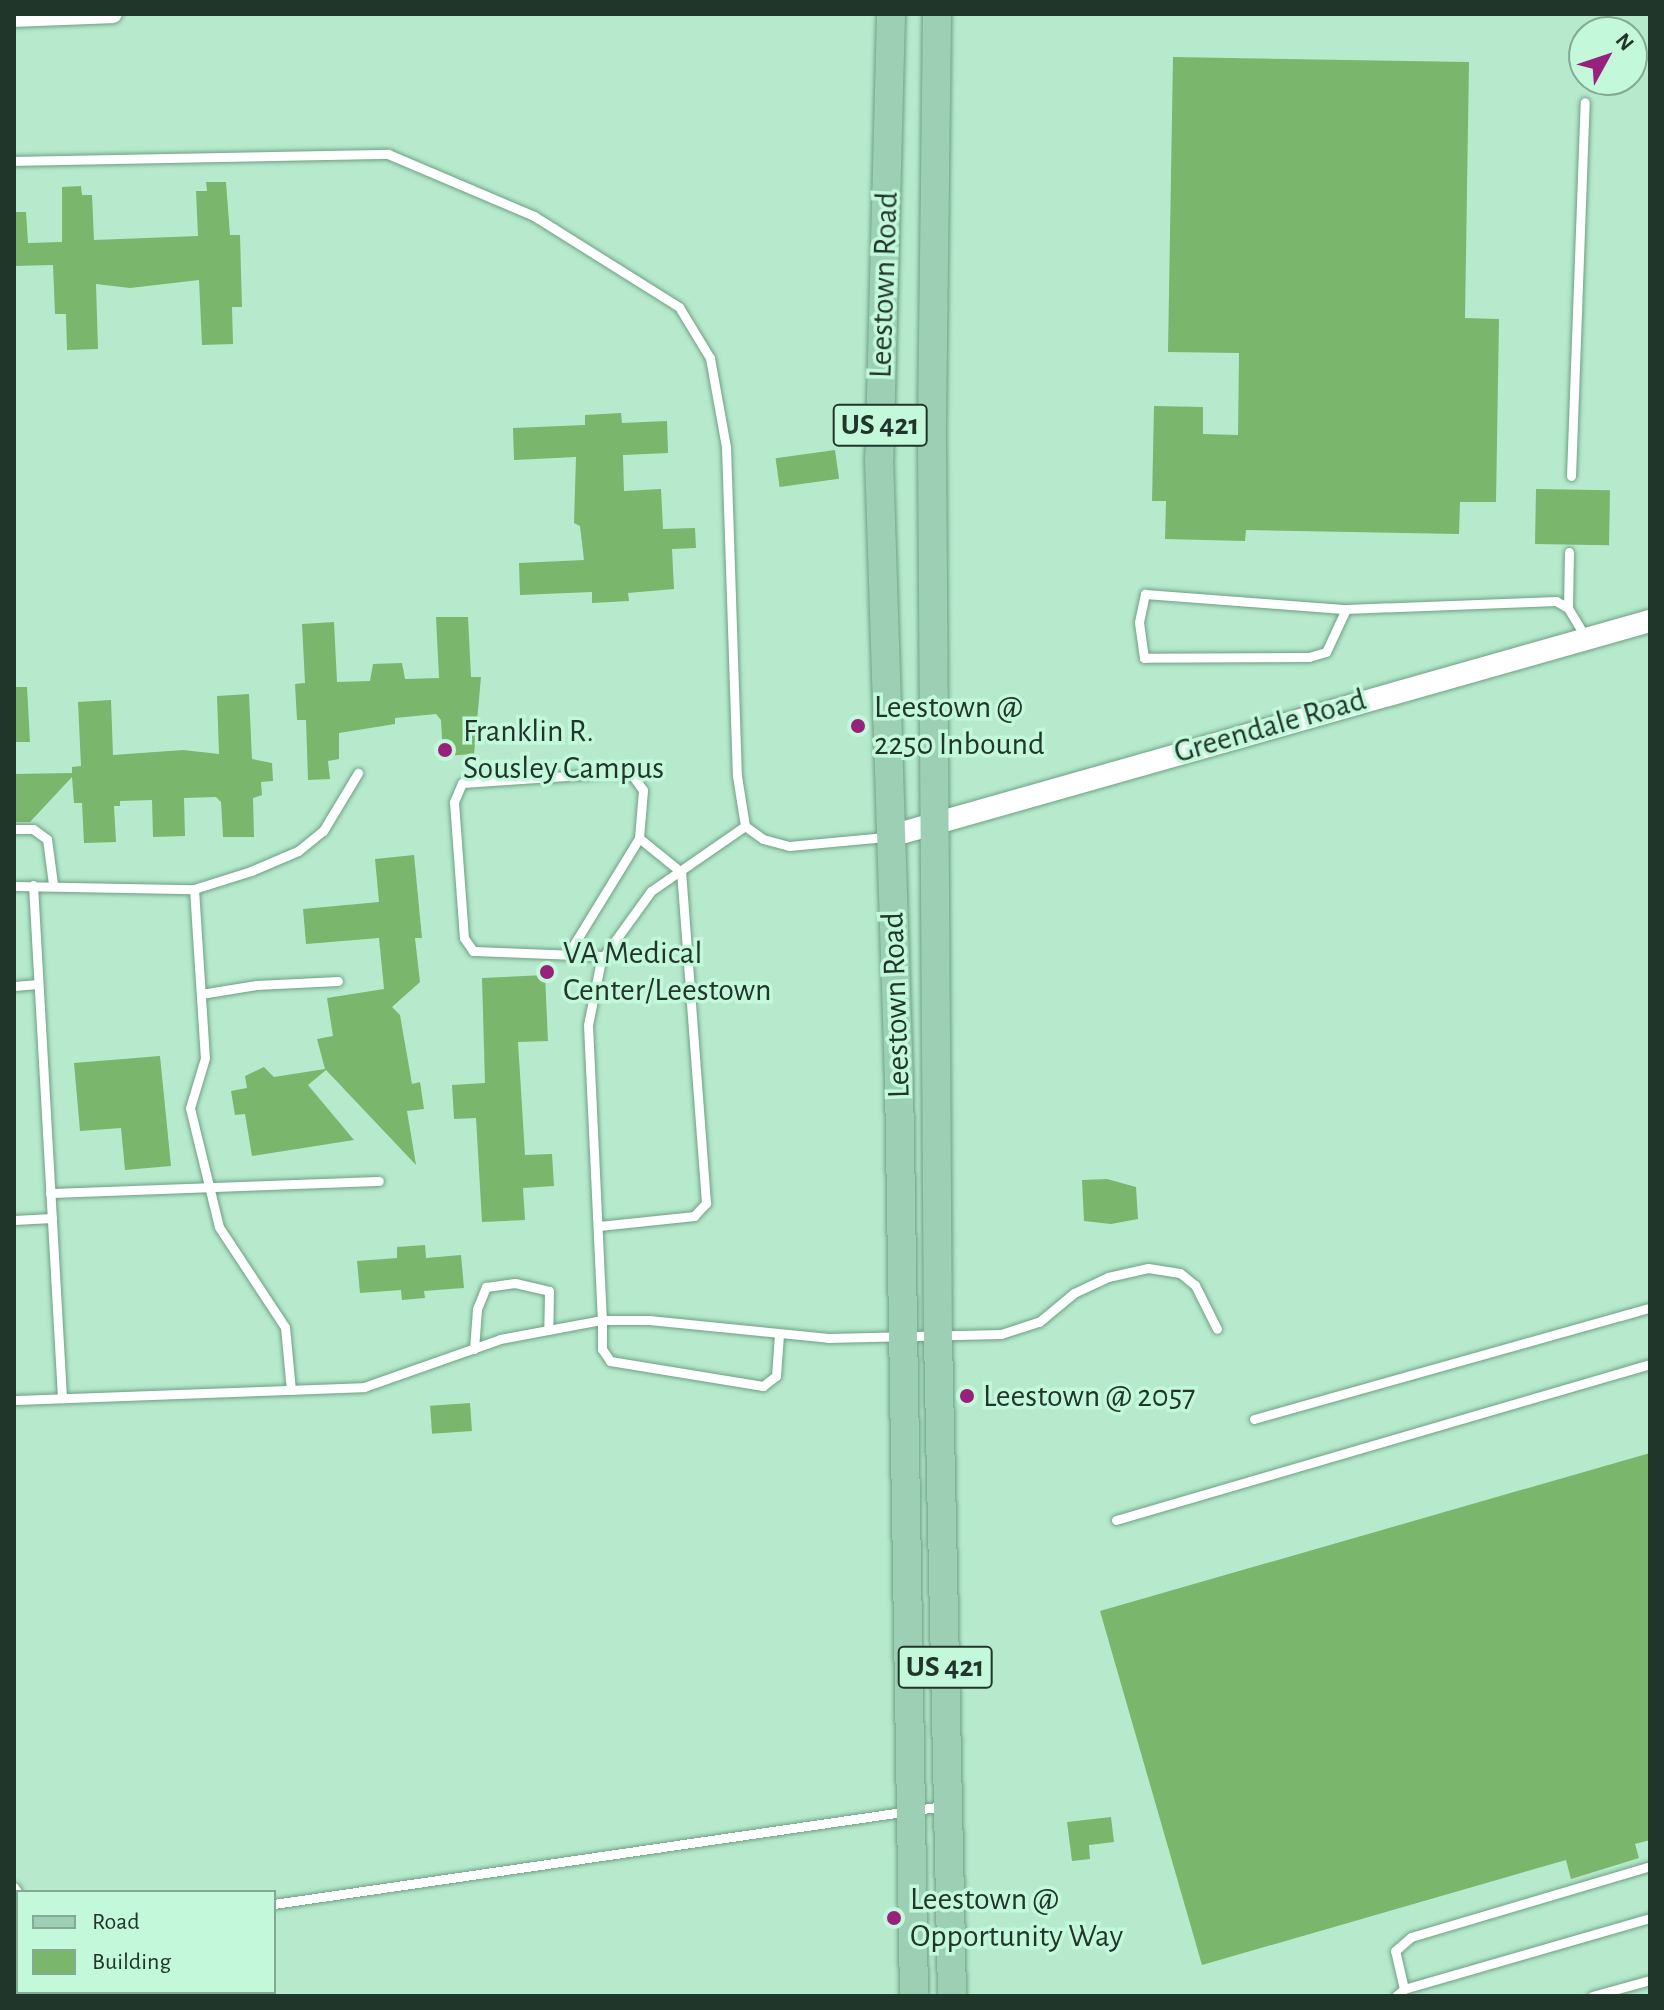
<!DOCTYPE html>
<html>
<head>
<meta charset="utf-8">
<style>
	body { margin:0 }
	#map { position:relative; width:1664px; height:2010px; overflow:hidden; background:#b7eacd; font-family:"Alegreya Sans",sans-serif }
	div>[style] { position:absolute }
	.building>* { inset:0; background:#7ab66b; transform-origin:0 0 }
	.roads { filter:drop-shadow(0 0 2px #6ea084) drop-shadow(0 0 2px #6ea084) }
	.service>* { height:9px; margin:-4.5px; padding:0 4.5px; transform-origin:4.5px; border-radius:4.5px; background:#fff }
	.minor>* { height:18px; margin:-9px; padding:0 9px; transform-origin:9px; border-radius:9px; background:#fff }
	.tertiary>* { height:22px; margin:-11px; padding:0 11px; transform-origin:11px; border-radius:11px; background:#fff }
	.primary>* { height:28px; margin:-14px; padding:0 14px; transform-origin:14px; border-radius:14px; background:#9dcfb5 }
	.dots>* { width:22px; height:22px; translate:-50% -50%; box-sizing:border-box; border:4px solid #c3f8da; border-radius:50% }
	span { translate:-50% -50%; white-space:nowrap; text-align:center; line-height:1.15; -webkit-text-stroke:7px #c3f8da; paint-order:stroke }
	.shield-label span { padding:2px 6px; background:#c3f8da; border:2px solid; border-radius:6px; -webkit-text-stroke-width:0 }
	.shield-label { font-size:30px; color:#21362b; font-weight:700 }
	.street-label { font-size:32px; color:#21362b }
	.poi-label { font-size:32px; color:#21362b }
	.left { translate:0 -50%; text-align:left }
	.frame { position:absolute; inset:0; border:16px solid #21362b; pointer-events:none }
	.legend { position:absolute; left:16px; top:1890px; width:260px; height:104px; box-sizing:border-box; background:#c3f8da; border:2px solid #82aa94; margin:0; padding:10px 14px; list-style:none; font-size:24px; color:#21362b }
	.legend li { display:flex; align-items:center; gap:16px; height:40px }
	.legend b { width:40px; border:2px solid #82aa94 }
	.north { position:absolute; left:1568px; top:16px; width:80px; height:80px; box-sizing:border-box; background:#c3f8da; border:2px solid #82aa94; border-radius:50%; rotate:50deg; font-size:22px; font-weight:700; line-height:32px; text-align:center; color:#21362b }
	.north::after { content:''; display:block; margin:auto; width:28px; height:36px; background:#98217c; clip-path:polygon(50% 0,100% 100%,50% 72%,0 100%) }
</style>
</head>
<body>
<div id="map">
	<div class="building">
		<i style="clip-path:polygon(1173px 57px,1469px 62px,1465px 318px,1499px 319px,1496px 502px,1460px 502px,1459px 534px,1246px 530px,1245px 541px,1165px 539px,1166px 501px,1152px 501px,1154px 406px,1203px 407px,1203px 434px,1238px 435px,1239px 353px,1168px 352px)"></i>
		<i style="clip-path:polygon(206px 182px,226px 182px,230px 235px,240px 235px,242px 307px,232px 307px,233px 344px,202px 345px,199px 280px,130px 288px,96px 284px,98px 349px,67px 350px,66px 314px,55px 314px,53px 265px,14px 266px,14px 212px,26px 212px,28px 243px,62px 242px,62px 187px,81px 186px,82px 195px,92px 195px,94px 240px,198px 236px,196px 191px,207px 191px)"></i>
		<i style="clip-path:polygon(621px 413px,622px 423px,667px 421px,668px 453px,623px 455px,624px 491px,661px 489px,663px 529px,695px 528px,696px 548px,672px 549px,674px 589px,628px 593px,629px 601px,592px 603px,592px 592px,520px 595px,519px 563px,584px 560px,580px 526px,574px 523px,576px 457px,514px 460px,513px 428px,585px 425px,585px 415px)"></i>
		<i style="left:835px;top:450px;width:29px;height:60px;rotate:82deg"></i>
		<i style="left:1536px;top:489px;width:74px;height:55px;rotate:1deg"></i>
		<i style="clip-path:polygon(436px 617px,468px 617px,471px 677px,481px 677px,474px 754px,443px 756px,441px 720px,436px 714px,395px 718px,395px 724px,339px 733px,339px 759px,328px 761px,330px 779px,308px 780px,306px 720px,297px 720px,295px 684px,305px 683px,302px 624px,334px 622px,337px 682px,370px 681px,373px 664px,402px 663px,405px 679px,439px 678px)"></i>
		<i style="clip-path:polygon(14px 687px,27px 687px,30px 742px,14px 742px)"></i>
		<i style="clip-path:polygon(249px 694px,252px 759px,272px 763px,273px 781px,261px 782px,262px 795px,253px 798px,254px 837px,223px 837px,221px 802px,216px 797px,184px 798px,185px 836px,153px 837px,152px 800px,120px 801px,120px 806px,114px 806px,116px 842px,84px 843px,82px 803px,74px 803px,72px 777px,30px 822px,14px 822px,14px 774px,72px 773px,72px 767px,81px 766px,78px 702px,111px 700px,113px 755px,183px 750px,219px 754px,217px 696px)"></i>
		<i style="clip-path:polygon(414px 855px,422px 938px,415px 938px,420px 982px,392px 1007px,400px 1015px,412px 1084px,420px 1082px,424px 1109px,407px 1111px,416px 1165px,326px 1070px,308px 1085px,354px 1140px,252px 1156px,245px 1114px,235px 1115px,231px 1091px,247px 1088px,245px 1076px,264px 1067px,274px 1077px,325px 1069px,317px 1039px,333px 1036px,327px 998px,384px 989px,379px 938px,306px 944px,303px 909px,379px 902px,375px 859px)"></i>
		<i style="clip-path:polygon(545px 975px,548px 1041px,518px 1042px,525px 1155px,552px 1154px,554px 1186px,523px 1188px,525px 1220px,482px 1222px,476px 1118px,454px 1119px,452px 1085px,485px 1083px,482px 978px)"></i>
		<i style="clip-path:polygon(160px 1056px,171px 1166px,125px 1170px,121px 1128px,80px 1131px,74px 1063px)"></i>
		<i style="clip-path:polygon(1107px 1179px,1136px 1187px,1138px 1219px,1111px 1224px,1084px 1221px,1082px 1180px)"></i>
		<i style="clip-path:polygon(425px 1245px,426px 1258px,461px 1255px,464px 1288px,424px 1291px,425px 1298px,402px 1300px,401px 1290px,360px 1293px,357px 1261px,397px 1258px,397px 1247px)"></i>
		<i style="left:470px;top:1403px;width:28px;height:40px;rotate:86deg"></i>
		<i style="clip-path:polygon(1650px 1453px,1650px 1840px,1635px 1844px,1639px 1858px,1571px 1879px,1566px 1860px,1202px 1965px,1100px 1611px)"></i>
		<i style="clip-path:polygon(1111px 1817px,1114px 1842px,1089px 1845px,1090px 1859px,1072px 1861px,1067px 1822px)"></i>
	</div>
	<div class="roads">
		<div class="service">
			<i style="left:14px;top:161px;width:374px;rotate:-1.1deg"></i>
			<i style="left:388px;top:154px;width:159px;rotate:23deg"></i>
			<i style="left:534px;top:216px;width:171px;rotate:32.1deg"></i>
			<i style="left:679px;top:307px;width:60px;rotate:58.7deg"></i>
			<i style="left:710px;top:358px;width:90px;rotate:79.8deg"></i>
			<i style="left:726px;top:447px;width:329px;rotate:88.1deg"></i>
			<i style="left:737px;top:776px;width:51px;rotate:80.9deg"></i>
			<i style="left:745px;top:826px;width:22px;rotate:36deg"></i>
			<i style="left:763px;top:839px;width:27px;rotate:15deg"></i>
			<i style="left:789px;top:846px;width:97px;rotate:-5.3deg"></i>
			<i style="left:1571px;top:476px;width:374px;rotate:-87.9deg"></i>
			<i style="left:1568px;top:608px;width:56px;rotate:-89deg"></i>
			<i style="left:1346px;top:609px;width:47px;rotate:114.9deg"></i>
			<i style="left:1326px;top:652px;width:18px;rotate:164deg"></i>
			<i style="left:1309px;top:657px;width:165px;rotate:179.7deg"></i>
			<i style="left:1144px;top:658px;width:36px;rotate:-98deg"></i>
			<i style="left:1139px;top:622px;width:29px;rotate:-78deg"></i>
			<i style="left:1145px;top:594px;width:202px;rotate:4.3deg"></i>
			<i style="left:1346px;top:609px;width:210px;rotate:-2.2deg"></i>
			<i style="left:1556px;top:601px;width:14px;rotate:30deg"></i>
			<i style="left:1568px;top:608px;width:35px;rotate:59deg"></i>
			<i style="left:745px;top:826px;width:114px;rotate:145.3deg"></i>
			<i style="left:651px;top:891px;width:85px;rotate:125.9deg"></i>
			<i style="left:601px;top:960px;width:66px;rotate:101.3deg"></i>
			<i style="left:588px;top:1025px;width:295px;rotate:87.3deg"></i>
			<i style="left:602px;top:1320px;width:47px"></i>
			<i style="left:649px;top:1320px;width:180px;rotate:5.7deg"></i>
			<i style="left:828px;top:1338px;width:173px;rotate:-1.3deg"></i>
			<i style="left:1001px;top:1334px;width:40px;rotate:-18deg"></i>
			<i style="left:1039px;top:1322px;width:45px;rotate:-39.6deg"></i>
			<i style="left:1074px;top:1293px;width:38px;rotate:-25deg"></i>
			<i style="left:1108px;top:1277px;width:41px;rotate:-12.7deg"></i>
			<i style="left:1148px;top:1268px;width:32px;rotate:9deg"></i>
			<i style="left:1180px;top:1273px;width:19px;rotate:39deg"></i>
			<i style="left:1195px;top:1285px;width:49px;rotate:63.4deg"></i>
			<i style="left:14px;top:829px;width:19px"></i>
			<i style="left:33px;top:829px;width:17px;rotate:36deg"></i>
			<i style="left:47px;top:839px;width:45px;rotate:82.4deg"></i>
			<i style="left:33px;top:885px;width:514px;rotate:86.76deg"></i>
			<i style="left:14px;top:886px;width:180px;rotate:1deg"></i>
			<i style="left:194px;top:889px;width:60px;rotate:-17.5deg"></i>
			<i style="left:251px;top:871px;width:51px;rotate:-23.1deg"></i>
			<i style="left:298px;top:851px;width:32px;rotate:-39deg"></i>
			<i style="left:323px;top:831px;width:68px;rotate:-58.9deg"></i>
			<i style="left:194px;top:889px;width:169px;rotate:86.3deg"></i>
			<i style="left:205px;top:1058px;width:52px;rotate:106.7deg"></i>
			<i style="left:190px;top:1108px;width:122px;rotate:76.3deg"></i>
			<i style="left:219px;top:1227px;width:120px;rotate:56.6deg"></i>
			<i style="left:285px;top:1327px;width:63px;rotate:84.6deg"></i>
			<i style="left:568px;top:954px;width:136px;rotate:-58.5deg"></i>
			<i style="left:14px;top:986px;width:24px;rotate:-5deg"></i>
			<i style="left:201px;top:994px;width:56px;rotate:-9.3deg"></i>
			<i style="left:256px;top:985px;width:82px;rotate:-2.8deg"></i>
			<i style="left:50px;top:1193px;width:329px;rotate:-2.1deg"></i>
			<i style="left:14px;top:1220px;width:38px;rotate:-3deg"></i>
			<i style="left:599px;top:1226px;width:96px;rotate:-6deg"></i>
			<i style="left:694px;top:1216px;width:18px;rotate:-47deg"></i>
			<i style="left:706px;top:1203px;width:332px;rotate:-94.3deg"></i>
			<i style="left:681px;top:872px;width:54px;rotate:-141deg"></i>
			<i style="left:639px;top:838px;width:48px;rotate:-85.2deg"></i>
			<i style="left:643px;top:790px;width:17px;rotate:-126deg"></i>
			<i style="left:633px;top:776px;width:23px;rotate:-173deg"></i>
			<i style="left:610px;top:773px;width:148px;rotate:176.1deg"></i>
			<i style="left:462px;top:783px;width:21px;rotate:113deg"></i>
			<i style="left:454px;top:802px;width:136px;rotate:85.8deg"></i>
			<i style="left:464px;top:938px;width:16px;rotate:55deg"></i>
			<i style="left:473px;top:951px;width:130px;rotate:2.2deg"></i>
			<i style="left:474px;top:1349px;width:40px;rotate:-85.7deg"></i>
			<i style="left:477px;top:1309px;width:24px;rotate:-68deg"></i>
			<i style="left:486px;top:1287px;width:29px;rotate:-8deg"></i>
			<i style="left:515px;top:1283px;width:35px;rotate:13deg"></i>
			<i style="left:549px;top:1291px;width:39px;rotate:91deg"></i>
			<i style="left:14px;top:1400px;width:350px;rotate:-2.1deg"></i>
			<i style="left:364px;top:1387px;width:144px;rotate:-19.4deg"></i>
			<i style="left:500px;top:1339px;width:104px;rotate:-10.6deg"></i>
			<i style="left:602px;top:1320px;width:29px;rotate:90deg"></i>
			<i style="left:602px;top:1349px;width:14px;rotate:56deg"></i>
			<i style="left:610px;top:1361px;width:155px;rotate:9.3deg"></i>
			<i style="left:763px;top:1386px;width:16px;rotate:-38deg"></i>
			<i style="left:776px;top:1376px;width:42px;rotate:-85.9deg"></i>
			<i style="left:1254px;top:1419px;width:411px;rotate:-15.7deg"></i>
			<i style="left:1116px;top:1520px;width:556px;rotate:-16.28deg"></i>
			<i style="left:14px;top:1887px;width:7px;rotate:56deg"></i>
			<i style="left:274px;top:1904px;width:676px;rotate:-8.33deg"></i>
			<i style="left:14px;top:1943px;width:4px;rotate:-14deg"></i>
			<i style="left:1404px;top:1989px;width:39px;rotate:-103deg"></i>
			<i style="left:1395px;top:1951px;width:21px;rotate:-41deg"></i>
			<i style="left:1411px;top:1937px;width:249px;rotate:-16.5deg"></i>
			<i style="left:1396px;top:1996px;width:11px;rotate:-41deg"></i>
			<i style="left:1404px;top:1989px;width:256px;rotate:-16.1deg"></i>
			<i style="left:1592px;top:1996px;width:60px;rotate:-15.4deg"></i>
		</div>
		<div class="minor">
			<i style="left:14px;top:18px;width:99px;rotate:-2.3deg"></i>
		</div>
		<div class="tertiary">
			<i style="left:891px;top:836px;width:789px;rotate:-15.82deg"></i>
		</div>
		<div class="primary">
			<i style="left:891px;top:14px;width:444px;rotate:91.5deg"></i>
			<i style="left:879px;top:458px;width:624px;rotate:88.16deg"></i>
			<i style="left:899px;top:1082px;width:914px;rotate:89.06deg"></i>
			<i style="left:937px;top:14px;width:426px;rotate:90.7deg"></i>
			<i style="left:932px;top:440px;width:897px;rotate:89.62deg"></i>
			<i style="left:938px;top:1337px;width:659px;rotate:88.78deg"></i>
		</div>
	</div>
	<div class="dots">
		<i style="left:858px;top:726px;background:#98217c"></i>
		<i style="left:445px;top:750px;background:#98217c"></i>
		<i style="left:547px;top:972px;background:#98217c"></i>
		<i style="left:967px;top:1396px;background:#98217c"></i>
		<i style="left:894px;top:1918px;background:#98217c"></i>
	</div>
	<div class="shield-label">
		<span style="left:880px;top:425px">US 421</span>
		<span style="left:945px;top:1667px">US 421</span>
	</div>
	<div class="street-label">
		<span style="left:884px;top:285px;rotate:-88deg">Leestown Road</span>
		<span style="left:1270px;top:726px;rotate:-16deg">Greendale Road</span>
		<span style="left:896px;top:1005px;rotate:-92deg">Leestown Road</span>
	</div>
	<div class="poi-label">
		<span class="left" style="left:874px;top:726px">Leestown @<br>2250 Inbound</span>
		<span class="left" style="left:463px;top:750px">Franklin R.<br>Sousley Campus</span>
		<span class="left" style="left:563px;top:972px">VA Medical<br>Center/Leestown</span>
		<span class="left" style="left:983px;top:1396px">Leestown @ 2057</span>
		<span class="left" style="left:910px;top:1918px">Leestown @<br>Opportunity Way</span>
	</div>
	<div class="frame"></div>
	<ul class="legend">
	<li><b style="height:10px;background:#9dcfb5"></b>Road</li>
	<li><b style="height:22px;background:#7ab66b"></b>Building</li>
	</ul>
	<div class="north">N</div>
</div>
</body>
</html>
